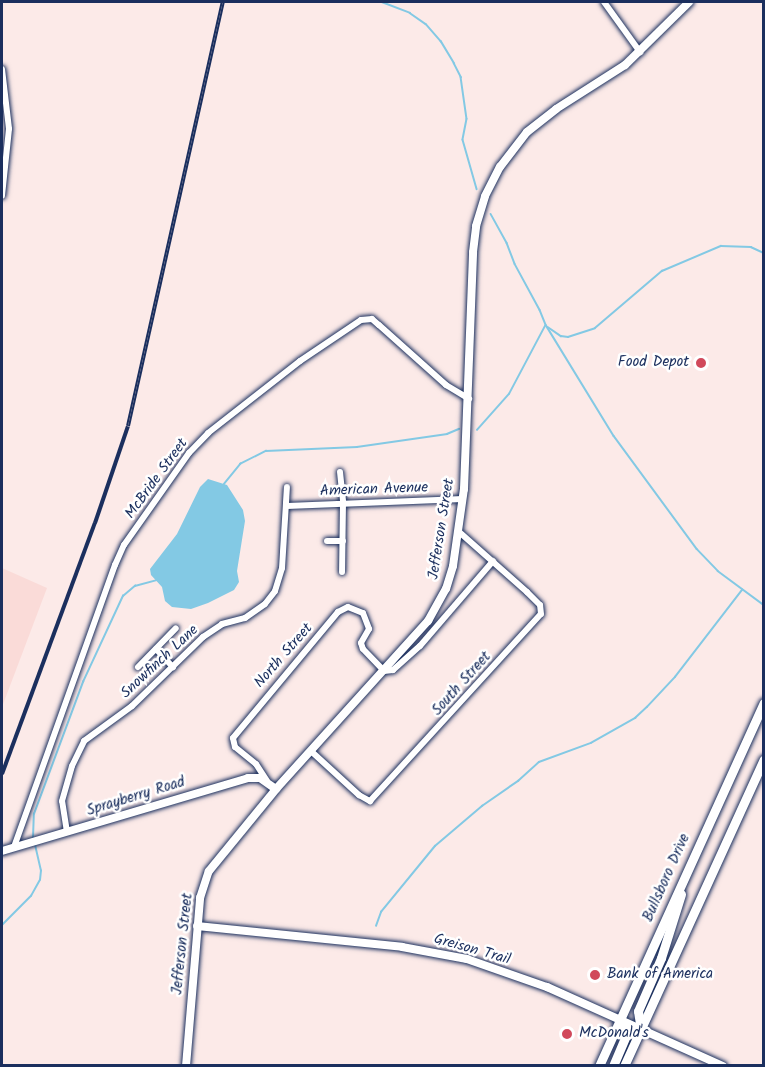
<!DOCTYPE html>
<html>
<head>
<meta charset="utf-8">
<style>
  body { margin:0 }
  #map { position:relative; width:765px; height:1067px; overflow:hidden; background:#fceae8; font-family:Kalam,sans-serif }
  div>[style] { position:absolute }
  .built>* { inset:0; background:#fadbd8 }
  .water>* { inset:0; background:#83c9e4 }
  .stream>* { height:1.5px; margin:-0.75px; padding:0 0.75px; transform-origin:0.75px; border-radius:0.75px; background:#83c9e4 }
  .roads { filter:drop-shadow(0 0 2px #1b2f5e) drop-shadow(0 0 2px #1b2f5e) }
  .street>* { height:6px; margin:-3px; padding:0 3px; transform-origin:3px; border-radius:3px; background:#fff }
  .secondary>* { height:8px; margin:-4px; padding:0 4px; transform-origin:4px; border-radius:4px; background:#fff }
  .primary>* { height:9px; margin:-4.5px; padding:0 4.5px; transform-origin:4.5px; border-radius:4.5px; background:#fff }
  .rail>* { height:4px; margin-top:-2px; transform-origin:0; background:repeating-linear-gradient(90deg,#fff 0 4.5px,#1b2f5e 0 9px); box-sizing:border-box; border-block:2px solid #1b2f5e }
  .dots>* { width:16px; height:16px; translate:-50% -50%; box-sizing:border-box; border:3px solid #fff; border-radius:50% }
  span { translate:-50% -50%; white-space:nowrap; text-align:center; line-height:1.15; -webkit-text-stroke:5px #fff; paint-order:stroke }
  .poi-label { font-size:15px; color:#1b2f5e }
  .right { translate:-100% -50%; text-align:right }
  .left { translate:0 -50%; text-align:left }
  .street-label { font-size:15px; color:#1b2f5e }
  .frame { position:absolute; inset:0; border:3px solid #1b2f5e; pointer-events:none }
</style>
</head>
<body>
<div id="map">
  <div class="built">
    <div style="clip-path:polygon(2px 568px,47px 588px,2px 707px)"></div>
  </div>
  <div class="water">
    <div style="clip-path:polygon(208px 479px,227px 485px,243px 510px,245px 521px,237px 571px,239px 582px,234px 590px,208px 603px,191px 609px,172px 607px,165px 601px,162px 587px,151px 575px,150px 569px,177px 534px,200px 487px)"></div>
  </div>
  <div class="stream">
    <div style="left:382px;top:2px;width:30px;rotate:21deg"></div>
    <div style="left:410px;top:13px;width:19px;rotate:35deg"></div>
    <div style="left:426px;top:24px;width:23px;rotate:49deg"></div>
    <div style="left:441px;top:41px;width:26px;rotate:59deg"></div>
    <div style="left:454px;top:63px;width:16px;rotate:63deg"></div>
    <div style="left:461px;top:77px;width:42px;rotate:81.9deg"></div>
    <div style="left:467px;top:119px;width:21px;rotate:101deg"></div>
    <div style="left:463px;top:140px;width:51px;rotate:74.1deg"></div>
    <div style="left:491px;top:214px;width:33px;rotate:61deg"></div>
    <div style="left:507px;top:243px;width:22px;rotate:69deg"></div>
    <div style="left:515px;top:264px;width:52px;rotate:61.5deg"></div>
    <div style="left:540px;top:310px;width:16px;rotate:68deg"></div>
    <div style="left:546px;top:325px;width:130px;rotate:58.5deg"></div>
    <div style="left:614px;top:436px;width:140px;rotate:53.7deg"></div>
    <div style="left:697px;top:549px;width:30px;rotate:46deg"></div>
    <div style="left:718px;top:571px;width:57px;rotate:36.5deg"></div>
    <div style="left:548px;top:327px;width:16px;rotate:35deg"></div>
    <div style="left:561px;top:336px;width:7px;rotate:8deg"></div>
    <div style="left:568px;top:337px;width:28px;rotate:-18deg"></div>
    <div style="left:595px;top:328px;width:88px;rotate:-40.4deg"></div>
    <div style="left:662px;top:271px;width:64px;rotate:-23deg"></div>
    <div style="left:721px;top:246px;width:30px;rotate:2deg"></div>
    <div style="left:751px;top:247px;width:14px;rotate:25deg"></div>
    <div style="left:477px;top:430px;width:48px;rotate:-48.4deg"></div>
    <div style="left:509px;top:394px;width:77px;rotate:-62.1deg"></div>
    <div style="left:224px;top:484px;width:26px;rotate:-51deg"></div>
    <div style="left:240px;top:464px;width:29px;rotate:-27deg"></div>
    <div style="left:266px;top:451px;width:91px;rotate:-2.5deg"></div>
    <div style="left:357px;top:447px;width:91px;rotate:-8.2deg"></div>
    <div style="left:447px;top:434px;width:13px;rotate:-23deg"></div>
    <div style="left:33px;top:838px;width:24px;rotate:-88deg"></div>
    <div style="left:34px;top:814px;width:141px;rotate:-69.6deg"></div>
    <div style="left:83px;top:682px;width:95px;rotate:-65.1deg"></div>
    <div style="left:123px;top:596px;width:16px;rotate:-40deg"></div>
    <div style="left:135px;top:586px;width:24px;rotate:-15deg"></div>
    <div style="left:2px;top:925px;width:41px;rotate:-45deg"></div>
    <div style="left:31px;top:896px;width:18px;rotate:-61deg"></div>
    <div style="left:40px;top:880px;width:9px;rotate:-84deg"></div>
    <div style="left:41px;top:871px;width:26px;rotate:-103deg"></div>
    <div style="left:376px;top:926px;width:15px;rotate:-70deg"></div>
    <div style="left:381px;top:912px;width:85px;rotate:-50.7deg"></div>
    <div style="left:435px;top:846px;width:62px;rotate:-40.4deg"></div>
    <div style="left:482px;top:806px;width:44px;rotate:-34.8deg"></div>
    <div style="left:518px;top:781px;width:28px;rotate:-42deg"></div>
    <div style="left:539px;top:762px;width:55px;rotate:-20.1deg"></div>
    <div style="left:591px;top:743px;width:51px;rotate:-29.6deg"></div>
    <div style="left:635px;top:718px;width:16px;rotate:-43deg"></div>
    <div style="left:647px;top:707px;width:41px;rotate:-47deg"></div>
    <div style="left:675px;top:677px;width:110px;rotate:-52.4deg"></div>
  </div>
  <div class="roads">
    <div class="street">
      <div style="left:604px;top:2px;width:62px;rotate:54.2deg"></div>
      <div style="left:2px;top:69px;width:60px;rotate:83.3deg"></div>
      <div style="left:9px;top:129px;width:67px;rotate:96deg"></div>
      <div style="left:340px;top:472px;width:31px;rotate:84deg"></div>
      <div style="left:343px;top:503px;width:69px;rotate:90.8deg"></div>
      <div style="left:287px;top:506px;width:176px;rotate:-2.3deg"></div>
      <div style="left:327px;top:541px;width:16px"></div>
      <div style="left:156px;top:649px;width:25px;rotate:47deg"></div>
      <div style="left:138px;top:667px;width:54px;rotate:-45.7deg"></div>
      <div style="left:312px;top:752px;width:64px;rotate:42.5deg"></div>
      <div style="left:359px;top:795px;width:13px;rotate:29deg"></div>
      <div style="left:370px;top:801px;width:253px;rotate:-47.6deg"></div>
      <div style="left:541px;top:614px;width:9px;rotate:-96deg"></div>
      <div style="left:540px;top:605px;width:18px;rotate:-135deg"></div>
      <div style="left:527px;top:592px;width:92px;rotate:-138.5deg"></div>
      <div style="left:267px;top:781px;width:20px;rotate:-123deg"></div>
      <div style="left:256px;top:764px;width:27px;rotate:-141deg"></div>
      <div style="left:235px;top:747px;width:9px;rotate:-103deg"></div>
      <div style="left:233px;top:738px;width:164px;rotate:-50.2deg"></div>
      <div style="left:338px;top:612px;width:11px;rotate:-27deg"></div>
      <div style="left:348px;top:607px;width:16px;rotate:22deg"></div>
      <div style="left:363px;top:613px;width:17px;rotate:69deg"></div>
      <div style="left:369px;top:629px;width:16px;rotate:120deg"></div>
      <div style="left:361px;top:643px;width:6px;rotate:72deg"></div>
      <div style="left:363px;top:649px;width:30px;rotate:46deg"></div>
      <div style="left:384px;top:671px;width:9px;rotate:-6deg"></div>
      <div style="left:393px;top:670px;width:36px;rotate:-42deg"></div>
      <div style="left:420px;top:646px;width:112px;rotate:-49.3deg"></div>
      <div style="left:67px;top:832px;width:31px;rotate:-99deg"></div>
      <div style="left:62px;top:801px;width:36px;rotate:-74deg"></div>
      <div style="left:72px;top:766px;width:28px;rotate:-64deg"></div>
      <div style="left:84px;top:741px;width:59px;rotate:-36.1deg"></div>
      <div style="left:132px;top:706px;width:99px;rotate:-44.2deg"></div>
      <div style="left:203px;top:637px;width:23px;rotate:-34deg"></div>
      <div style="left:222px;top:624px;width:24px;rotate:-15deg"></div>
      <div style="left:245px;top:618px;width:24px;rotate:-35deg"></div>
      <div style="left:265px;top:604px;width:16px;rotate:-52deg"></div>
      <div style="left:275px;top:591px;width:24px;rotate:-73deg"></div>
      <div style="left:282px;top:568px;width:81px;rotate:-86.5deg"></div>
      <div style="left:14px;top:847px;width:300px;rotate:-70.3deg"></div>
      <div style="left:115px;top:565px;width:22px;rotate:-66deg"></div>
      <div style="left:124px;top:545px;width:113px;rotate:-54.8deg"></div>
      <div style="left:189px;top:453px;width:28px;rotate:-46deg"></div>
      <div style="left:208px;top:433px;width:117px;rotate:-38deg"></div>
      <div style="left:300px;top:361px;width:73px;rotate:-33.9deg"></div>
      <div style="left:361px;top:320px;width:11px;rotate:-5deg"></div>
      <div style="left:372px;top:319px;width:9px;rotate:41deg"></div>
      <div style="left:379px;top:325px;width:90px;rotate:41.8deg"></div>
      <div style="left:446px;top:385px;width:27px;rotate:31deg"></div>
    </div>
    <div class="secondary">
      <div style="left:2px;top:851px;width:257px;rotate:-16.5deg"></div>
      <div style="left:248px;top:778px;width:12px"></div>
      <div style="left:260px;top:778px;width:19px;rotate:35deg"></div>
      <div style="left:197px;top:926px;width:206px;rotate:5.8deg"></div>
      <div style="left:402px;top:947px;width:66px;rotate:10.5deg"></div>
      <div style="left:467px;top:959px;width:85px;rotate:19.3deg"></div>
      <div style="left:547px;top:987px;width:193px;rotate:24.2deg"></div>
      <div style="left:186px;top:1066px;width:169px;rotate:-85.2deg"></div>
      <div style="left:200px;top:898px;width:28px;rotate:-72deg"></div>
      <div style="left:209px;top:871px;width:106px;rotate:-50.7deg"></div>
      <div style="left:276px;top:789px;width:227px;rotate:-47.9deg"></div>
      <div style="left:428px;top:621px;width:37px;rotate:-61deg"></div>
      <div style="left:446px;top:589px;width:24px;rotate:-73deg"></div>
      <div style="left:453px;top:566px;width:78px;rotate:-81.9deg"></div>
      <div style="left:464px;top:489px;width:237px;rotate:-87.8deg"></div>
      <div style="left:473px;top:252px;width:26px;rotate:-83deg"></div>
      <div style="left:476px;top:226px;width:31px;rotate:-73deg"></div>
      <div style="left:485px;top:196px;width:33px;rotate:-63deg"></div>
      <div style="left:500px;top:167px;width:44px;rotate:-52.4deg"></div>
      <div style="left:527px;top:132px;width:37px;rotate:-38deg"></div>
      <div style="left:556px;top:109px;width:82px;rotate:-32.5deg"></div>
      <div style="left:625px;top:65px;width:90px;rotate:-44.5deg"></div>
    </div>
    <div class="primary">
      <div style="left:641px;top:1030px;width:19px;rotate:-99deg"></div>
      <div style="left:638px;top:1011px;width:58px;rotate:-66.5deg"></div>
      <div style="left:661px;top:958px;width:67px;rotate:-72.6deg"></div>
      <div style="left:599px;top:1066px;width:399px;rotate:-65.6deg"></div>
      <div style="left:613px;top:1066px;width:33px;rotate:-67deg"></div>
      <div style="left:626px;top:1036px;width:9px;rotate:-96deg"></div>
      <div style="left:625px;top:1027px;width:9px;rotate:-126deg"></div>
      <div style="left:624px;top:1066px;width:337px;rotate:-65.5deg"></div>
    </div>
  </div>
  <div class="rail">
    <div style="left:2px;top:774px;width:268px;rotate:-69.7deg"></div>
    <div style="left:95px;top:523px;width:102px;rotate:-71.2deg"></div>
    <div style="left:128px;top:426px;width:435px;rotate:-77.4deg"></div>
  </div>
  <div class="dots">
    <div style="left:701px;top:363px;background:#d1495b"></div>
    <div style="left:595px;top:975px;background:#d1495b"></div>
    <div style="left:567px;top:1034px;background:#d1495b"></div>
  </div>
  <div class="poi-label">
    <span class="right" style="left:689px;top:363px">Food Depot</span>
    <span class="left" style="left:607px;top:975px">Bank of America</span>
    <span class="left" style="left:579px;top:1034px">McDonald's</span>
  </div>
  <div class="street-label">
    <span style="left:157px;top:479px;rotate:-54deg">McBride Street</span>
    <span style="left:374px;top:490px;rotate:-2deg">American Avenue</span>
    <span style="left:442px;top:529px;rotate:-81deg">Jefferson Street</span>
    <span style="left:284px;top:656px;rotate:-49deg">North Street</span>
    <span style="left:160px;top:662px;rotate:-43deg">Snowfinch Lane</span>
    <span style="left:462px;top:684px;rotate:-48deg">South Street</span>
    <span style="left:136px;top:797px;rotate:-17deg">Sprayberry Road</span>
    <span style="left:667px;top:878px;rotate:-66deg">Bullsboro Drive</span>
    <span style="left:183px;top:944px;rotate:-84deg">Jefferson Street</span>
    <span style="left:472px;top:950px;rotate:16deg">Greison Trail</span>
  </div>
  <div class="frame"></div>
</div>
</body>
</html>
